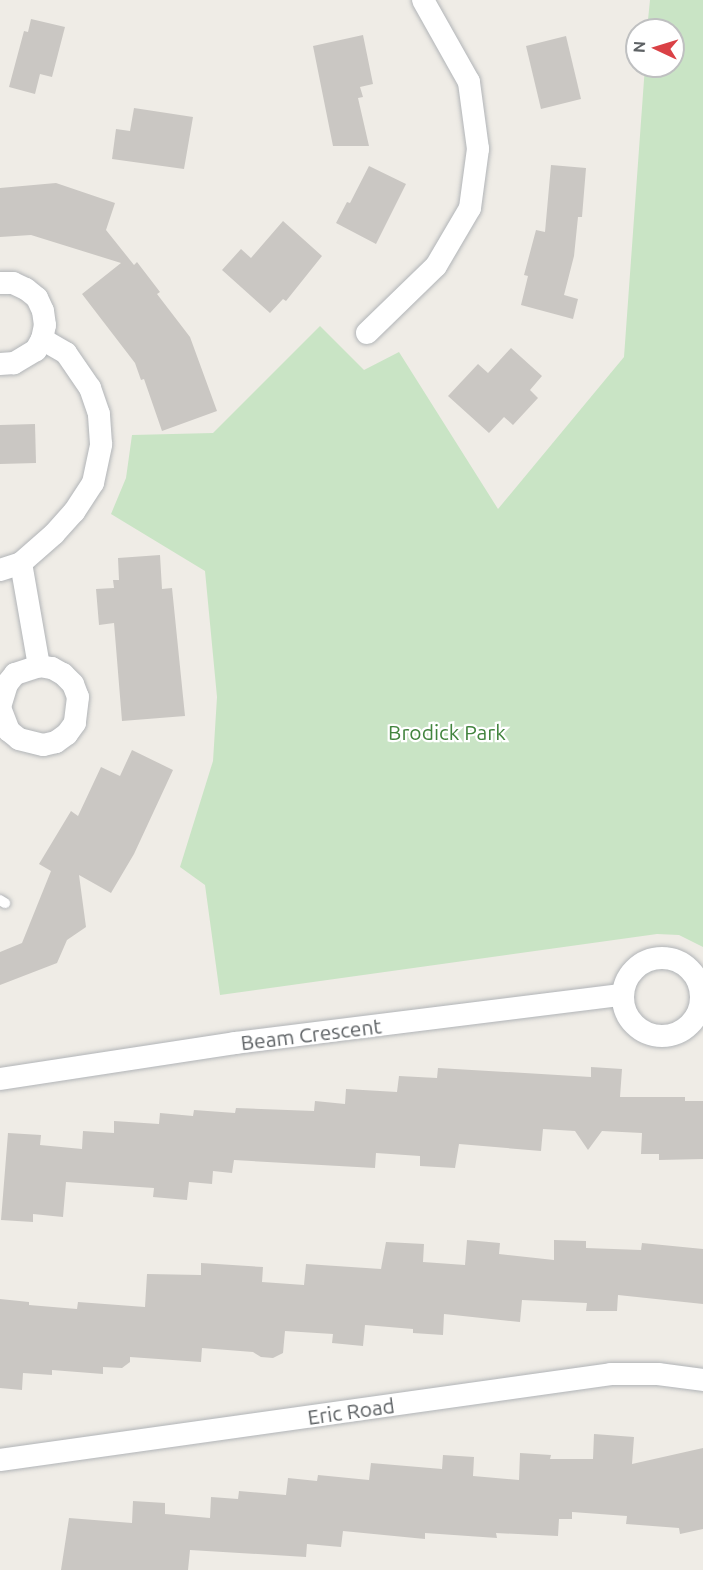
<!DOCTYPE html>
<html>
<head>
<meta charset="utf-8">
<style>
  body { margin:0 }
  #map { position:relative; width:703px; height:1570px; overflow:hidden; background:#efece6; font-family:Ubuntu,sans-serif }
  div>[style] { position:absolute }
  .green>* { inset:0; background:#c9e4c5 }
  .building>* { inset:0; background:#cac7c3 }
  .roads { filter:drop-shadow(0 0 2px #b1b4b7) drop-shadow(0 0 2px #b1b4b7) }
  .lane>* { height:10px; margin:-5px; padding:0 5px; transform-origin:5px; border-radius:5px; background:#fff }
  .street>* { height:22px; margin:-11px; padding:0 11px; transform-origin:11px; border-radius:11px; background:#fff }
  .street>.ring { margin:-11px; padding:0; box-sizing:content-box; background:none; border:22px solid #fff; border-radius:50% }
  span { translate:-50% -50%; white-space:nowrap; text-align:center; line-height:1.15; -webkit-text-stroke:4.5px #fff; paint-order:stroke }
  .park-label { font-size:21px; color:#42843e }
  .street-label { font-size:21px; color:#5e6265 }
  .north { position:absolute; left:625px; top:18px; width:60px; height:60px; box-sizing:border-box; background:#fff; border:2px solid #bfc0c1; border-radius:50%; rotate:274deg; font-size:16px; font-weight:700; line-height:24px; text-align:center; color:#5e6265 }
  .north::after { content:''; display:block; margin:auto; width:21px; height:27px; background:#da4146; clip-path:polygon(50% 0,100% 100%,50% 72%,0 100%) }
</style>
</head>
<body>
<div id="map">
  <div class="green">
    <div style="clip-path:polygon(650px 0,703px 0,703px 947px,679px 935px,657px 934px,220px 995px,205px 885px,180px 867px,213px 761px,217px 697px,205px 571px,111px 514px,126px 478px,132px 435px,213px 433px,320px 326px,364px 370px,399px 352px,498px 509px,624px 357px,645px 66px,673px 66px,673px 30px,647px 30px)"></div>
  </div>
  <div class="building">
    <div style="clip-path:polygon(31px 19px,65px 27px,52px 77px,40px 74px,35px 94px,9px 87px,24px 31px,28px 32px)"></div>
    <div style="clip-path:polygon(363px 35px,373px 84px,360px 87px,363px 97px,358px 98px,369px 146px,333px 146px,313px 46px)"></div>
    <div style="clip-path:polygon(566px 36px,581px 99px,541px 109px,526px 46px)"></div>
    <div style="clip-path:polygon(134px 108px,193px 117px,184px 169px,112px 159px,116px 129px,130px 131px)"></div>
    <div style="clip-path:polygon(551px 165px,586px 168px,582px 217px,578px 217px,574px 256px,564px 295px,578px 299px,573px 319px,521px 305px,528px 276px,524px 275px,536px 230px,545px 232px)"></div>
    <div style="clip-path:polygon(369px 166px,406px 184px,376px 244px,336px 223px,347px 202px,350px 203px)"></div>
    <div style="clip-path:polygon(56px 183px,115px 203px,106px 230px,134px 265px,137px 262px,160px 292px,157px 294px,190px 337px,217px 411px,162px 431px,144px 379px,141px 380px,135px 363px,82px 294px,121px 263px,31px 235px,0 237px,0 188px)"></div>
    <div style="clip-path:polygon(283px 221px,322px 256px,286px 301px,283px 299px,270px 313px,222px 270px,241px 249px,251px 258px)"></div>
    <div style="clip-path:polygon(511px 348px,542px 376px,530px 390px,538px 398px,513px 425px,504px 417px,489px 433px,448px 396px,478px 364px,488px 373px)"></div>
    <div style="clip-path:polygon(35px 424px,36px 463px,0 464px,0 425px)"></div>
    <div style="clip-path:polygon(160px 555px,162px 589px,172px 588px,185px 716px,122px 721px,114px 623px,99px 625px,96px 589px,114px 588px,113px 580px,119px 580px,118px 558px)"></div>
    <div style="clip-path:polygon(132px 750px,173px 770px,134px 854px,111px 893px,79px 875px,86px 927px,67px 940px,57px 963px,0 985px,0 952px,22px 943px,51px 871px,39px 864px,71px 811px,78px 816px,101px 767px,120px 776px)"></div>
    <div style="clip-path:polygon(591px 1067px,622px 1069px,620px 1097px,685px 1097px,685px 1101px,703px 1101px,703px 1159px,659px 1160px,659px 1154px,641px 1154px,642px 1133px,602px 1131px,588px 1150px,575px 1131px,543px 1129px,541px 1151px,459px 1144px,455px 1168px,420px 1166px,420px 1156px,376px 1153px,375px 1168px,234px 1160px,232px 1173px,213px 1171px,212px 1184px,189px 1182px,187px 1200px,153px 1197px,154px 1188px,66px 1182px,63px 1217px,33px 1214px,33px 1222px,1px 1220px,8px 1133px,41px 1135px,40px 1145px,82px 1149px,83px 1131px,114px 1133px,114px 1121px,159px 1124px,160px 1113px,193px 1116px,194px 1110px,235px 1113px,236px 1108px,314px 1111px,315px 1101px,345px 1104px,346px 1089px,397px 1092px,399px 1076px,437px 1078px,438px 1068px,591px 1077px)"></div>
    <div style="clip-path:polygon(467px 1240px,500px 1243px,499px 1254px,554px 1260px,554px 1240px,586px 1241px,586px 1248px,641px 1250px,642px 1243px,703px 1249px,703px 1304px,618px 1295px,617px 1311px,586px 1311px,587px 1303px,522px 1300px,520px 1322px,444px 1314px,443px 1335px,413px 1333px,413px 1329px,365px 1325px,363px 1346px,332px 1343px,333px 1334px,285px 1331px,283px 1353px,273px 1358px,261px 1357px,253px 1352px,202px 1348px,201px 1362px,130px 1357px,130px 1362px,122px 1368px,103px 1367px,103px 1374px,52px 1370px,52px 1375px,23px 1373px,22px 1390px,0 1388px,0 1299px,29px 1302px,29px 1305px,77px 1309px,78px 1302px,145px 1307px,147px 1274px,201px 1275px,201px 1263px,263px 1267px,262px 1282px,304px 1285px,306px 1264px,381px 1269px,386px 1242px,424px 1244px,423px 1262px,465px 1265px)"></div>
    <div style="clip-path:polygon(594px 1434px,634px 1437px,632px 1464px,703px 1448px,703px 1529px,680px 1534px,679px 1528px,626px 1524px,627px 1516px,572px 1512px,572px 1519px,559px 1519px,558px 1536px,496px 1533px,497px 1538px,425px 1533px,425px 1539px,343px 1531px,341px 1547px,307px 1544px,306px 1557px,190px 1550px,188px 1570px,61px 1570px,69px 1518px,132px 1523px,133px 1501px,165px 1503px,165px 1514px,210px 1518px,211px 1497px,238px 1499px,239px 1491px,286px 1495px,288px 1478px,317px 1481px,318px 1475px,369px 1480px,371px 1463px,442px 1469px,443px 1455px,474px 1457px,473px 1476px,519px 1480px,520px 1453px,551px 1455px,550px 1459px,593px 1459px)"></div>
  </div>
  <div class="roads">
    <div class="lane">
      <div style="left:0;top:900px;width:6px;rotate:31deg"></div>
    </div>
    <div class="street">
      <div style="left:0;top:283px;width:13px"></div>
      <div style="left:13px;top:283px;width:14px;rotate:25deg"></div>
      <div style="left:26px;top:289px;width:14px;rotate:39deg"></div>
      <div style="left:37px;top:298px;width:14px;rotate:65deg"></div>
      <div style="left:43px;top:311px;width:14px;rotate:82deg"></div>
      <div style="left:45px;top:325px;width:14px;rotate:102deg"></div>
      <div style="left:42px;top:339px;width:13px;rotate:119deg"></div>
      <div style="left:36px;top:350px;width:26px;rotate:149deg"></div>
      <div style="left:14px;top:363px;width:14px;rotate:176deg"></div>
      <div style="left:367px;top:333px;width:96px;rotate:-44.2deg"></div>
      <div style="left:436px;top:266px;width:67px;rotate:-59.6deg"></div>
      <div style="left:470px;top:208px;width:60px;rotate:-82.3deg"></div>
      <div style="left:478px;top:149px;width:68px;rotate:-97.7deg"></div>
      <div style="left:469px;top:82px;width:94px;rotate:-119.3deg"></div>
      <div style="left:21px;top:563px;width:105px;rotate:80.1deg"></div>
      <div style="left:0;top:570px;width:22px;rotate:-18deg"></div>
      <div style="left:21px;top:563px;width:44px;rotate:-41.3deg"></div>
      <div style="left:54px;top:534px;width:30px;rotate:-48deg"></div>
      <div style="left:74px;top:512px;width:35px;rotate:-57deg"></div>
      <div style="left:93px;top:483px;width:40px;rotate:-78deg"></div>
      <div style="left:101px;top:444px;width:30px;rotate:-94deg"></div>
      <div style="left:99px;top:414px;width:28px;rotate:-109deg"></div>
      <div style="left:90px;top:388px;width:42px;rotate:-124.4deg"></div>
      <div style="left:66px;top:353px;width:28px;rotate:-150deg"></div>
      <div style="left:0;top:707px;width:24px;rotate:-73deg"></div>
      <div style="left:7px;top:684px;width:13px;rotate:-51deg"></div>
      <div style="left:15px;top:674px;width:25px;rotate:-18deg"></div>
      <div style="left:39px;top:666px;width:13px;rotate:9deg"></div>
      <div style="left:52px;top:668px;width:13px;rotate:29deg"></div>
      <div style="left:63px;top:674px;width:14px;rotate:45deg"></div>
      <div style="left:73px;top:684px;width:14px;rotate:69deg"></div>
      <div style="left:78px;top:697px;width:26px;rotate:97deg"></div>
      <div style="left:75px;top:723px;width:14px;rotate:126deg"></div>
      <div style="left:67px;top:734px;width:14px;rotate:144deg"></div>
      <div style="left:56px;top:742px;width:13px;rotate:167deg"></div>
      <div style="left:43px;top:745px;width:25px;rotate:-166deg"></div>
      <div style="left:19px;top:739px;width:13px;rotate:-141deg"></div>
      <div style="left:9px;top:731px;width:25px;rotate:-111deg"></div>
      <div class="ring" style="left:623px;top:958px;width:56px;height:56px"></div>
      <div style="left:0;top:1079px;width:238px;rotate:-8.7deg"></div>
      <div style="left:235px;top:1043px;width:390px;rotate:-7.1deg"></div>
      <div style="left:0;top:1460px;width:617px;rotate:-8.01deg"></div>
      <div style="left:611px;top:1374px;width:47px"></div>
      <div style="left:658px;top:1374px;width:45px;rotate:7.6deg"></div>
    </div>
  </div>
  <div class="park-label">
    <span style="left:447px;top:732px">Brodick Park</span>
  </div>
  <div class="street-label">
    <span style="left:311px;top:1034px;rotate:-7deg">Beam Crescent</span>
    <span style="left:351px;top:1411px;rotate:-8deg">Eric Road</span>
  </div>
  <div class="north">N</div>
</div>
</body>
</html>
